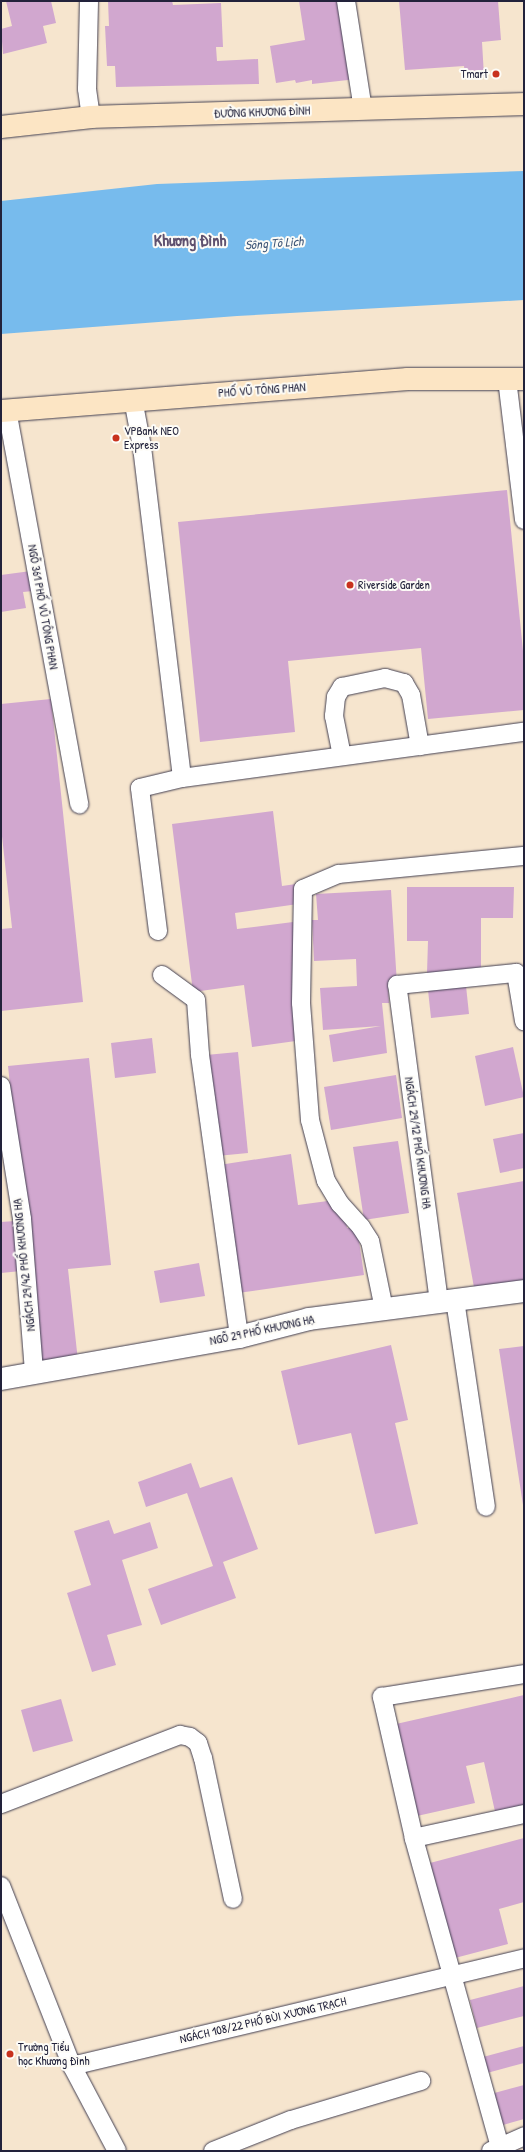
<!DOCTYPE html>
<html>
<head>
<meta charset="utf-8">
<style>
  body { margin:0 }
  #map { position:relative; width:525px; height:2152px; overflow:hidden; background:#f6e5ce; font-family:"Patrick Hand",sans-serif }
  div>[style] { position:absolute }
  .water>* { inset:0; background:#77bbed }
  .building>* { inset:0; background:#d1a7cf }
  .roads { filter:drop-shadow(0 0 1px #423f51) drop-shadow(0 0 1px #423f51) }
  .service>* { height:18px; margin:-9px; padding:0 9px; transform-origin:9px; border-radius:9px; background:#fff }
  .minor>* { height:22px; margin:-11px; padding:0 11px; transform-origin:11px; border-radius:11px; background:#fff }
  .secondary>* { height:22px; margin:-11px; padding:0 11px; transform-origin:11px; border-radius:11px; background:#fce5c4 }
  .dots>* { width:11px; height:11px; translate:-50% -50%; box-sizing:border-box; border:2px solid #fdfcf7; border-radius:50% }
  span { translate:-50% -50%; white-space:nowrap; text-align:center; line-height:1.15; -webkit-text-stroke:4px #fdfcf7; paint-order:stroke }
  .poi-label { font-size:12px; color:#22223b }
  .right { translate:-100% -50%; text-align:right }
  .left { translate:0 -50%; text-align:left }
  .street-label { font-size:12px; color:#22223b }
  .water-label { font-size:13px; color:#405879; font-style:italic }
  .district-label { font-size:16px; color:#5f516f; font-weight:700 }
  .frame { position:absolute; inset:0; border:2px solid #22223b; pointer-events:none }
</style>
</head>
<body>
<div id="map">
  <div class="water">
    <div style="clip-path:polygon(524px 171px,524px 300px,237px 316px,1px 334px,1px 201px,157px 184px)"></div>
  </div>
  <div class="building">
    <div style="clip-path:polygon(6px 1px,51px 1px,56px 23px,43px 26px,47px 43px,3px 54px,1px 29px,12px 26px)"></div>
    <div style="clip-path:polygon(108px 1px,172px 1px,173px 5px,221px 3px,223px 47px,216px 47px,217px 61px,258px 59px,259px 84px,116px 87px,115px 66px,107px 66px,105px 26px,109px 26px)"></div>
    <div style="clip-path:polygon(299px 1px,345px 1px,357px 79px,312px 84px,312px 80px,296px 83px,295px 80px,276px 83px,270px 46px,305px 40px)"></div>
    <div style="clip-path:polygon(399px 1px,498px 1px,501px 40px,482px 42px,484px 76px,465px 78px,464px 66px,405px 70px)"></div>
    <div style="clip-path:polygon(507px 490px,524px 661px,524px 710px,428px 719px,421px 648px,288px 661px,295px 732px,200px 742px,178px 522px)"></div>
    <div style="clip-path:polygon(31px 571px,33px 591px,23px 592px,26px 608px,1px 612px,1px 575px)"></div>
    <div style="clip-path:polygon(51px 699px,83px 1002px,1px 1011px,1px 929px,12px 928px,1px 827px,1px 704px)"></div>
    <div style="clip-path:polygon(273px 811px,282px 886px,296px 884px,298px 904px,235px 913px,237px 929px,293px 922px,300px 979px,303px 1040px,252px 1047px,244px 985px,193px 992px,172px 824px)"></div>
    <div style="clip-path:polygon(407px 887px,514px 887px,513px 918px,481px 918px,481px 973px,427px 973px,428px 941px,407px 941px)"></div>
    <div style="clip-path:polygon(391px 890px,397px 984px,388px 984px,389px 1003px,382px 1003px,387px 1053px,333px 1062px,329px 1035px,381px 1026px,323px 1030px,320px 988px,357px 986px,356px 959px,314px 961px,312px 920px,318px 920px,316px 894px)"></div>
    <div style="clip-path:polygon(466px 986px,469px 1014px,431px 1018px,428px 990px)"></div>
    <div style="clip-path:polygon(152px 1038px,156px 1073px,115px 1078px,111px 1043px)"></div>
    <div style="clip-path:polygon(513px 1047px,524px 1097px,485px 1106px,475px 1056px)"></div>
    <div style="clip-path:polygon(238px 1052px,248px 1153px,217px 1156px,206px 1055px)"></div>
    <div style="clip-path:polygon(89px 1058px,111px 1265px,68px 1269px,78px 1361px,40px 1365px,8px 1066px)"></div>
    <div style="clip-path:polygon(396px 1075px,402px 1118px,331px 1130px,324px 1087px)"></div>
    <div style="clip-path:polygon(524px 1133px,524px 1168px,500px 1173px,493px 1139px)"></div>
    <div style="clip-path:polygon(398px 1141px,409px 1213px,364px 1220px,353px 1147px)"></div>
    <div style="clip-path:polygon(291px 1154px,298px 1205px,335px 1200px,345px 1213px,347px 1228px,357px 1227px,364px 1275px,238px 1293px,219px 1165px)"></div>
    <div style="clip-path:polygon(524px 1181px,524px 1284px,475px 1293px,457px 1193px)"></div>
    <div style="clip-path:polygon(15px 1221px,21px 1271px,1px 1273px,1px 1222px)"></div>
    <div style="clip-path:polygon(199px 1263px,205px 1296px,160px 1303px,154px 1271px)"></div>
    <div style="clip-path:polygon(391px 1345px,408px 1420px,395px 1423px,418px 1524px,375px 1534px,351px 1433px,298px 1445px,281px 1371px)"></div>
    <div style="clip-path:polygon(524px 1346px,524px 1504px,523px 1505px,499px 1349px)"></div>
    <div style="clip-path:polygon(191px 1463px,200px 1488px,232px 1477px,258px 1549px,223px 1562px,236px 1598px,161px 1625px,148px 1589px,213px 1566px,187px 1493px,146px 1507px,138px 1482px)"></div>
    <div style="clip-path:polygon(109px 1520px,114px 1534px,150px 1522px,158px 1548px,122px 1560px,142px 1625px,107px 1635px,116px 1665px,92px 1672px,67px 1593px,91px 1585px,74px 1531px)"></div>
    <div style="clip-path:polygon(524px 1695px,524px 1809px,496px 1816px,484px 1762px,466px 1766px,475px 1803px,417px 1816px,396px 1724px)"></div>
    <div style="clip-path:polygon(61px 1699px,73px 1741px,33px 1752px,21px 1710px)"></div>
    <div style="clip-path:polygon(524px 1838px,524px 1902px,499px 1909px,508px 1944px,455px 1958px,430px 1863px)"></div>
    <div style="clip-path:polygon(524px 1986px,524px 2016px,477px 2028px,470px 2000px)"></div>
    <div style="clip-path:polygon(524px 2046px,524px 2063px,487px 2073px,483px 2057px)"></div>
    <div style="clip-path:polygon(524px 2085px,524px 2119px,496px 2127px,487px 2095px)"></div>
  </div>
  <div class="roads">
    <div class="service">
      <div style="left:89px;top:1px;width:88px;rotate:91.3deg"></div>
      <div style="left:87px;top:89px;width:28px;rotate:82deg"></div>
      <div style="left:346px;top:1px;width:109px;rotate:81.1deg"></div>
      <div style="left:507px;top:379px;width:142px;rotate:83.1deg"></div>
      <div style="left:133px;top:399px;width:49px;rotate:79.4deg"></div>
      <div style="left:142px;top:447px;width:333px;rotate:83.1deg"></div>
      <div style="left:182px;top:778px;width:345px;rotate:-7.7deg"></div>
      <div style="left:7px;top:410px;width:401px;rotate:79.6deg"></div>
      <div style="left:342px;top:756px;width:41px;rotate:-101.3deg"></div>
      <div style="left:334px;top:716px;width:19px;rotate:-84deg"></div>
      <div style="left:336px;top:697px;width:12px;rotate:-59deg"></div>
      <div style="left:342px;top:687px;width:44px;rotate:-11.8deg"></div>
      <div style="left:385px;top:678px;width:20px;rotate:15deg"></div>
      <div style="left:404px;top:683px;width:14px;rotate:60deg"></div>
      <div style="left:411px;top:695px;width:52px;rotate:80deg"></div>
      <div style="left:158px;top:931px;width:144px;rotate:-97.2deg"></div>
      <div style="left:140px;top:788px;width:43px;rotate:-13.4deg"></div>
      <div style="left:162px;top:975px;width:42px;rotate:36.3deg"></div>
      <div style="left:196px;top:1000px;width:55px;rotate:85.8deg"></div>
      <div style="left:200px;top:1055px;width:285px;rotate:82.1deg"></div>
      <div style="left:1px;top:1086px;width:135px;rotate:81deg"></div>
      <div style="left:22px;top:1219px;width:154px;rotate:85.5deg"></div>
      <div style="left:455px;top:1300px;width:209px;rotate:81.5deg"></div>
      <div style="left:439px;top:1302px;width:320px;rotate:-97.5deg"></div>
      <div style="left:397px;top:985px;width:120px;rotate:-5.8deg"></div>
      <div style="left:516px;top:973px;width:49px;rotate:80.5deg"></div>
      <div style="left:384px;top:1309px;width:69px;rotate:-101.6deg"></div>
      <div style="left:370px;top:1241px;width:17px;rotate:-123deg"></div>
      <div style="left:361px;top:1227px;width:31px;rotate:-132deg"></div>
      <div style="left:340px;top:1204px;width:27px;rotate:-121deg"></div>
      <div style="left:326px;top:1181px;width:63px;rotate:-104.7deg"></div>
      <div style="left:310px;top:1120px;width:117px;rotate:-94.4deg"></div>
      <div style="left:301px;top:1003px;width:114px;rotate:-89deg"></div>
      <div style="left:303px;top:889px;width:39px;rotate:-23deg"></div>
      <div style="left:339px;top:874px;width:186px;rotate:-5.6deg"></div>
      <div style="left:1px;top:1804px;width:192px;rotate:-21.1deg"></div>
      <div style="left:180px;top:1735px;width:10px;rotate:11deg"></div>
      <div style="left:190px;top:1737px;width:10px;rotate:37deg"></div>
      <div style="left:198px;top:1743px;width:16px;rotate:72deg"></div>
      <div style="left:203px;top:1758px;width:144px;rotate:78deg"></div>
      <div style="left:414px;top:1838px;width:113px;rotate:-12.3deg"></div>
      <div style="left:1px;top:1886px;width:193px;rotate:68.5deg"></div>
      <div style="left:72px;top:2066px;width:96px;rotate:62.1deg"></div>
      <div style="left:72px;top:2066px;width:465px;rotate:-13.4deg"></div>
      <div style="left:500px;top:2147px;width:321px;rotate:-105.6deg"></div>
      <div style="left:414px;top:1838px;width:145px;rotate:-102.8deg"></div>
      <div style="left:382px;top:1697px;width:144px;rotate:-9.2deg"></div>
      <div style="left:213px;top:2151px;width:84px;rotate:-21.7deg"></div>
      <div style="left:291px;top:2120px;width:136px;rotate:-16.7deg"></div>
      <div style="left:491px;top:2151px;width:36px;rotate:-24deg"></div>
    </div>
    <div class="minor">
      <div style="left:1px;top:1379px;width:242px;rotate:-10deg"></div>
      <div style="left:239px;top:1337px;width:72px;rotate:-14.4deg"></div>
      <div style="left:309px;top:1319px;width:217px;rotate:-7.4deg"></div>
    </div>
    <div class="secondary">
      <div style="left:1px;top:127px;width:91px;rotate:-6.3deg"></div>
      <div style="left:91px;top:117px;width:433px;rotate:-1.7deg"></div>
      <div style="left:1px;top:411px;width:408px;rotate:-4.5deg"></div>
      <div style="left:408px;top:379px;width:116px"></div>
    </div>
  </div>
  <div class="dots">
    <div style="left:496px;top:74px;background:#c8321e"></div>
    <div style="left:116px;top:438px;background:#c8321e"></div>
    <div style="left:350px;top:585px;background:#c8321e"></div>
    <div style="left:10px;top:2054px;background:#c8321e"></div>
  </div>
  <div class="poi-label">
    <span class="right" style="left:488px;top:74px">Tmart</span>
    <span class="left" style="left:124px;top:438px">VPBank NEO<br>Express</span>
    <span class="left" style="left:358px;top:585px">Riverside Garden</span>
    <span class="left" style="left:18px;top:2054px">Trường Tiểu<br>học Khương Đình</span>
  </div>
  <div class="street-label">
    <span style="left:262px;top:112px;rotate:-2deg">ĐƯỜNG KHƯƠNG ĐÌNH</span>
    <span style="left:262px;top:390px;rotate:-4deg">PHỐ VŨ TÔNG PHAN</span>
    <span style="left:43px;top:607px;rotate:80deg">NGÕ 361 PHỐ VŨ TÔNG PHAN</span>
    <span style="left:418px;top:1143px;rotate:82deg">NGÁCH 29/12 PHỐ KHƯƠNG HẠ</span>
    <span style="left:24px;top:1265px;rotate:-96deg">NGÁCH 29/42 PHỐ KHƯƠNG HẠ</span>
    <span style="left:262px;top:1330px;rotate:-12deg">NGÕ 29 PHỐ KHƯƠNG HẠ</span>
    <span style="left:263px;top:2020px;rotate:-13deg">NGÁCH 108/22 PHỐ BÙI XƯƠNG TRẠCH</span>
  </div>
  <div class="water-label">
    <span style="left:274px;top:243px;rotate:-4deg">Sông Tô Lịch</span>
  </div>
  <div class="district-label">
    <span style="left:190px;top:240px">Khương Đình</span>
  </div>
  <div class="frame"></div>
</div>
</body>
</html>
